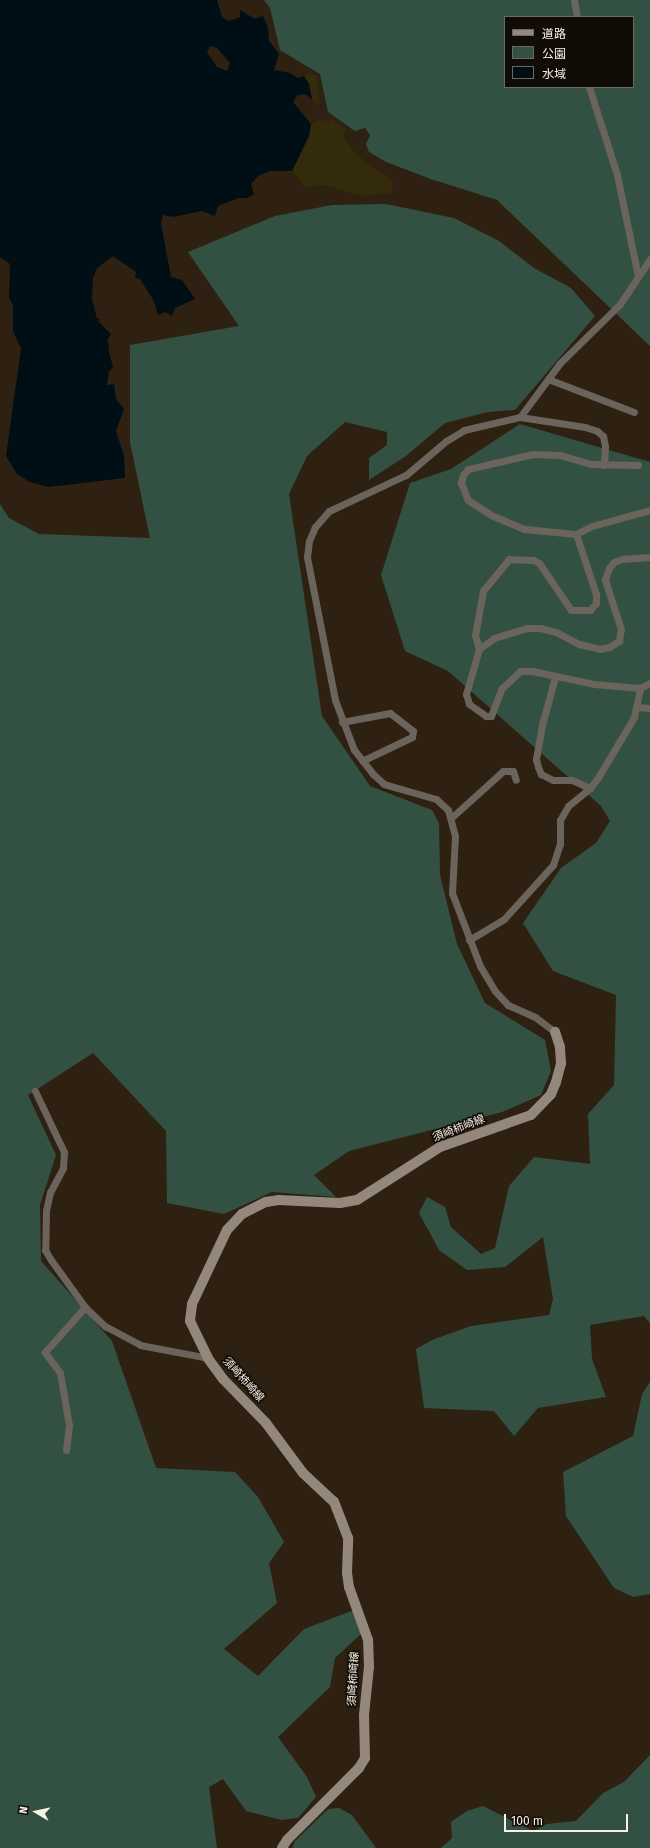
<!DOCTYPE html>
<html>
<head>
<meta charset="utf-8">
<style>
  body { margin:0 }
  #map { position:relative; width:650px; height:1848px; overflow:hidden; background:#2e2111; font-family:"Fira Sans","Noto Sans JP",sans-serif }
  div>[style] { position:absolute }
  .green>* { inset:0; background:#335143 }
  .sand>* { inset:0; background:#332b09 }
  .water>* { inset:0; background:#000e16 }
  .minor>* { height:7px; margin:-3.5px; padding:0 3.5px; transform-origin:3.5px; border-radius:3.5px; background:#6b645c }
  .secondary>* { height:10px; margin:-5px; padding:0 5px; transform-origin:5px; border-radius:5px; background:#93887b }
  span { translate:-50% -50%; white-space:nowrap; text-align:center; line-height:1.15; -webkit-text-stroke:3px #110c06; paint-order:stroke }
  .street-label { font-size:11px; color:#f9f1e6 }
  .legend { position:absolute; left:504px; top:16px; width:130px; height:72px; box-sizing:border-box; background:#110c06; border:1px solid #6e6860; margin:0; padding:5px 7px; list-style:none; font-size:12px; color:#f9f1e6 }
  .legend li { display:flex; align-items:center; gap:8px; height:20px }
  .legend b { width:20px; border:1px solid #6e6860 }
  .north { position:absolute; left:16px; top:1792px; width:40px; height:40px; -webkit-text-stroke:3px #110c06; paint-order:stroke; rotate:279deg; font-size:11px; font-weight:700; line-height:16px; text-align:center; color:#f9f1e6 }
  .north::after { content:''; display:block; margin:auto; width:14px; height:18px; background:#f9f1e6; clip-path:polygon(50% 0,100% 100%,50% 72%,0 100%) }
  .scale { position:absolute; left:504px; top:1814px; width:124px; height:18px; box-sizing:border-box; border:2px solid #f9f1e6; border-top:0; padding-left:5px; font-size:12px; line-height:14px; white-space:nowrap; color:#f9f1e6; -webkit-text-stroke:3px #110c06; paint-order:stroke }
</style>
</head>
<body>
<div id="map">
  <div class="green">
    <div style="clip-path:polygon(evenodd,264px 0,650px 0,650px 346px,497px 200px,431px 179px,386px 162px,369px 152px,366px 144px,370px 135px,365px 128px,355px 131px,328px 112px,320px 74px,280px 50px,270px 8px,264px 0,505px 17px,633px 17px,633px 87px,505px 87px,505px 17px)"></div>
    <div style="clip-path:polygon(386px 204px,454px 218px,499px 241px,534px 268px,571px 288px,595px 316px,515px 410px,488px 412px,445px 423px,406px 456px,369px 480px,369px 458px,387px 445px,387px 432px,345px 422px,307px 456px,289px 494px,322px 716px,370px 786px,432px 810px,439px 823px,440px 875px,457px 944px,485px 1003px,545px 1040px,551px 1071px,541px 1095px,502px 1112px,349px 1151px,314px 1175px,336px 1197px,272px 1192px,224px 1214px,167px 1203px,166px 1131px,93px 1053px,28px 1095px,56px 1155px,40px 1205px,41px 1261px,112px 1341px,156px 1468px,235px 1472px,258px 1497px,284px 1542px,269px 1563px,277px 1603px,224px 1649px,258px 1676px,304px 1629px,354px 1610px,362px 1633px,335px 1658px,330px 1687px,278px 1737px,307px 1777px,316px 1797px,298px 1818px,282px 1820px,246px 1811px,223px 1779px,209px 1787px,217px 1848px,0 1848px,0 504px,9px 518px,39px 534px,150px 538px,130px 442px,130px 345px,239px 326px,188px 252px,275px 216px,332px 205px)"></div>
    <div style="clip-path:polygon(520px 424px,650px 462px,650px 1323px,644px 1316px,590px 1325px,592px 1359px,606px 1397px,538px 1408px,514px 1436px,494px 1411px,424px 1408px,416px 1349px,432px 1340px,471px 1326px,549px 1315px,553px 1299px,543px 1237px,505px 1267px,467px 1270px,439px 1250px,419px 1213px,427px 1197px,445px 1207px,451px 1227px,481px 1254px,495px 1248px,509px 1186px,534px 1157px,590px 1164px,588px 1114px,614px 1085px,616px 995px,553px 971px,523px 923px,561px 868px,596px 843px,610px 821px,601px 806px,448px 671px,405px 651px,381px 575px,410px 483px,451px 469px)"></div>
    <div style="clip-path:polygon(650px 1382px,650px 1594px,633px 1597px,614px 1588px,566px 1516px,563px 1472px,633px 1436px,642px 1394px)"></div>
    <div style="clip-path:polygon(650px 1755px,650px 1848px,441px 1848px,452px 1838px,451px 1822px,467px 1811px,483px 1806px,533px 1831px,547px 1824px,576px 1821px,603px 1793px,624px 1782px)"></div>
    <div style="clip-path:polygon(339px 1808px,352px 1815px,376px 1848px,292px 1848px,295px 1841px,328px 1809px)"></div>
  </div>
  <div class="sand">
    <div style="clip-path:polygon(308px 73px,317px 76px,320px 106px,312px 99px,309px 84px,304px 76px)"></div>
    <div style="clip-path:polygon(330px 118px,346px 129px,343px 135px,353px 150px,370px 166px,393px 180px,391px 193px,361px 196px,333px 187px,321px 185px,306px 188px,292px 171px,309px 136px,311px 124px,320px 119px,329px 122px)"></div>
  </div>
  <div class="water">
    <div style="clip-path:polygon(evenodd,0 0,217px 0,222px 17px,229px 21px,240px 17px,240px 10px,255px 19px,263px 16px,268px 28px,269px 41px,279px 54px,274px 70px,290px 73px,298px 78px,304px 76px,309px 84px,312px 99px,305px 94px,298px 95px,293px 102px,311px 124px,309px 136px,292px 171px,270px 171px,258px 176px,251px 184px,254px 194px,248px 198px,239px 198px,218px 206px,215px 216px,202px 211px,173px 217px,163px 215px,161px 223px,171px 277px,182px 280px,195px 299px,175px 308px,172px 316px,165px 312px,158px 315px,154px 301px,140px 279px,135px 278px,136px 272px,113px 256px,97px 268px,93px 278px,92px 299px,97px 318px,101px 320px,98px 321px,111px 334px,108px 339px,109px 352px,113px 367px,109px 371px,107px 385px,114px 384px,116px 399px,124px 409px,116px 431px,124px 456px,125px 478px,49px 487px,30px 482px,17px 474px,6px 456px,21px 348px,13px 331px,13px 305px,9px 298px,10px 264px,0 257px,0 0,210px 46px,217px 48px,230px 63px,227px 71px,217px 67px,207px 52px,210px 46px)"></div>
  </div>
  <div class="minor">
    <div style="left:574px;top:0;width:17px;rotate:80deg"></div>
    <div style="left:589px;top:87px;width:92px;rotate:72.3deg"></div>
    <div style="left:617px;top:175px;width:103px;rotate:78.3deg"></div>
    <div style="left:548px;top:379px;width:92px;rotate:21deg"></div>
    <div style="left:520px;top:417px;width:66px;rotate:8.7deg"></div>
    <div style="left:585px;top:427px;width:13px;rotate:18deg"></div>
    <div style="left:597px;top:431px;width:8px;rotate:40deg"></div>
    <div style="left:603px;top:436px;width:10px;rotate:79deg"></div>
    <div style="left:605px;top:446px;width:19px;rotate:93deg"></div>
    <div style="left:638px;top:465px;width:47px;rotate:-178.8deg"></div>
    <div style="left:591px;top:464px;width:32px;rotate:-164deg"></div>
    <div style="left:560px;top:455px;width:27px;rotate:-178deg"></div>
    <div style="left:533px;top:454px;width:67px;rotate:167deg"></div>
    <div style="left:468px;top:469px;width:8px;rotate:130deg"></div>
    <div style="left:463px;top:475px;width:8px;rotate:104deg"></div>
    <div style="left:461px;top:483px;width:18px;rotate:68deg"></div>
    <div style="left:468px;top:500px;width:27px;rotate:33deg"></div>
    <div style="left:491px;top:515px;width:36px;rotate:23deg"></div>
    <div style="left:524px;top:529px;width:52px;rotate:5.5deg"></div>
    <div style="left:576px;top:534px;width:18px;rotate:-27deg"></div>
    <div style="left:592px;top:526px;width:60px;rotate:-15.4deg"></div>
    <div style="left:576px;top:534px;width:63px;rotate:71.6deg"></div>
    <div style="left:596px;top:594px;width:9px;rotate:90deg"></div>
    <div style="left:596px;top:603px;width:9px;rotate:131deg"></div>
    <div style="left:590px;top:610px;width:19px;rotate:180deg"></div>
    <div style="left:571px;top:610px;width:57px;rotate:-124.2deg"></div>
    <div style="left:539px;top:563px;width:7px;rotate:-153deg"></div>
    <div style="left:533px;top:560px;width:24px;rotate:-178deg"></div>
    <div style="left:509px;top:559px;width:41px;rotate:129.1deg"></div>
    <div style="left:483px;top:591px;width:45px;rotate:100.3deg"></div>
    <div style="left:475px;top:635px;width:15px;rotate:74deg"></div>
    <div style="left:479px;top:649px;width:47px;rotate:106.1deg"></div>
    <div style="left:466px;top:694px;width:10px;rotate:73deg"></div>
    <div style="left:469px;top:704px;width:21px;rotate:35deg"></div>
    <div style="left:486px;top:716px;width:5px"></div>
    <div style="left:491px;top:716px;width:30px;rotate:-69deg"></div>
    <div style="left:502px;top:688px;width:25px;rotate:-43deg"></div>
    <div style="left:520px;top:671px;width:12px"></div>
    <div style="left:532px;top:671px;width:63px;rotate:11.8deg"></div>
    <div style="left:594px;top:684px;width:46px;rotate:5deg"></div>
    <div style="left:640px;top:688px;width:11px;rotate:-27deg"></div>
    <div style="left:479px;top:649px;width:19px;rotate:-36deg"></div>
    <div style="left:494px;top:638px;width:34px;rotate:-17deg"></div>
    <div style="left:527px;top:628px;width:13px"></div>
    <div style="left:540px;top:628px;width:16px;rotate:14deg"></div>
    <div style="left:556px;top:632px;width:26px;rotate:28deg"></div>
    <div style="left:579px;top:644px;width:22px;rotate:13deg"></div>
    <div style="left:600px;top:649px;width:9px;rotate:-13deg"></div>
    <div style="left:609px;top:647px;width:12px;rotate:-31deg"></div>
    <div style="left:619px;top:641px;width:12px;rotate:-81deg"></div>
    <div style="left:621px;top:629px;width:52px;rotate:-108.1deg"></div>
    <div style="left:605px;top:580px;width:13px;rotate:-72deg"></div>
    <div style="left:609px;top:568px;width:8px;rotate:-50deg"></div>
    <div style="left:614px;top:562px;width:9px;rotate:-21deg"></div>
    <div style="left:622px;top:559px;width:28px;rotate:-4deg"></div>
    <div style="left:555px;top:677px;width:50px;rotate:105.2deg"></div>
    <div style="left:542px;top:725px;width:35px;rotate:100deg"></div>
    <div style="left:536px;top:759px;width:8px;rotate:76deg"></div>
    <div style="left:538px;top:767px;width:8px;rotate:67deg"></div>
    <div style="left:541px;top:774px;width:13px;rotate:27deg"></div>
    <div style="left:553px;top:780px;width:19px"></div>
    <div style="left:572px;top:780px;width:20px;rotate:24deg"></div>
    <div style="left:638px;top:707px;width:12px;rotate:5deg"></div>
    <div style="left:342px;top:722px;width:49px;rotate:-10.6deg"></div>
    <div style="left:390px;top:713px;width:29px;rotate:38deg"></div>
    <div style="left:413px;top:731px;width:6px;rotate:99deg"></div>
    <div style="left:412px;top:737px;width:55px;rotate:154.4deg"></div>
    <div style="left:451px;top:818px;width:70px;rotate:-42.1deg"></div>
    <div style="left:503px;top:771px;width:10px"></div>
    <div style="left:513px;top:771px;width:9px;rotate:72deg"></div>
    <div style="left:469px;top:940px;width:41px;rotate:-31deg"></div>
    <div style="left:504px;top:919px;width:73px;rotate:-47.8deg"></div>
    <div style="left:553px;top:865px;width:22px;rotate:-72deg"></div>
    <div style="left:560px;top:844px;width:24px;rotate:-90deg"></div>
    <div style="left:560px;top:820px;width:16px;rotate:-60deg"></div>
    <div style="left:568px;top:806px;width:28px;rotate:-39deg"></div>
    <div style="left:590px;top:788px;width:15px;rotate:-53deg"></div>
    <div style="left:599px;top:776px;width:69px;rotate:-59.3deg"></div>
    <div style="left:634px;top:717px;width:30px;rotate:-78deg"></div>
    <div style="left:555px;top:1032px;width:25px;rotate:-143deg"></div>
    <div style="left:535px;top:1017px;width:30px;rotate:-156deg"></div>
    <div style="left:508px;top:1005px;width:19px;rotate:-133deg"></div>
    <div style="left:495px;top:991px;width:29px;rotate:-121deg"></div>
    <div style="left:480px;top:966px;width:78px;rotate:-111deg"></div>
    <div style="left:452px;top:893px;width:57px;rotate:-87deg"></div>
    <div style="left:455px;top:836px;width:27px;rotate:-105deg"></div>
    <div style="left:448px;top:810px;width:16px;rotate:-137deg"></div>
    <div style="left:436px;top:799px;width:54px;rotate:-163.9deg"></div>
    <div style="left:384px;top:784px;width:15px;rotate:-138deg"></div>
    <div style="left:373px;top:774px;width:31px;rotate:-128deg"></div>
    <div style="left:354px;top:750px;width:53px;rotate:-110.8deg"></div>
    <div style="left:335px;top:700px;width:146px;rotate:-101.1deg"></div>
    <div style="left:307px;top:557px;width:16px;rotate:-83deg"></div>
    <div style="left:309px;top:541px;width:15px;rotate:-67deg"></div>
    <div style="left:315px;top:527px;width:21px;rotate:-49deg"></div>
    <div style="left:329px;top:511px;width:85px;rotate:-25.1deg"></div>
    <div style="left:406px;top:475px;width:52px;rotate:-40.4deg"></div>
    <div style="left:446px;top:441px;width:21px;rotate:-31deg"></div>
    <div style="left:464px;top:430px;width:57px;rotate:-13.1deg"></div>
    <div style="left:520px;top:417px;width:67px;rotate:-53.5deg"></div>
    <div style="left:560px;top:363px;width:84px;rotate:-44.5deg"></div>
    <div style="left:620px;top:304px;width:54px;rotate:-56.3deg"></div>
    <div style="left:35px;top:1091px;width:68px;rotate:64.6deg"></div>
    <div style="left:64px;top:1152px;width:16px;rotate:94deg"></div>
    <div style="left:63px;top:1168px;width:27px;rotate:118deg"></div>
    <div style="left:50px;top:1192px;width:19px;rotate:102deg"></div>
    <div style="left:46px;top:1211px;width:39px;rotate:91deg"></div>
    <div style="left:45px;top:1250px;width:12px;rotate:59deg"></div>
    <div style="left:51px;top:1260px;width:58px;rotate:54.1deg"></div>
    <div style="left:85px;top:1307px;width:28px;rotate:44deg"></div>
    <div style="left:105px;top:1326px;width:40px;rotate:28deg"></div>
    <div style="left:140px;top:1345px;width:69px;rotate:10.8deg"></div>
    <div style="left:66px;top:1450px;width:25px;rotate:-83deg"></div>
    <div style="left:69px;top:1425px;width:53px;rotate:-99.8deg"></div>
    <div style="left:60px;top:1373px;width:26px;rotate:-126deg"></div>
    <div style="left:45px;top:1352px;width:60px;rotate:-48.4deg"></div>
  </div>
  <div class="secondary">
    <div style="left:282px;top:1848px;width:9px;rotate:-58deg"></div>
    <div style="left:287px;top:1840px;width:102px;rotate:-45deg"></div>
    <div style="left:359px;top:1768px;width:12px;rotate:-59deg"></div>
    <div style="left:365px;top:1758px;width:43px;rotate:-91.3deg"></div>
    <div style="left:364px;top:1715px;width:48px;rotate:-84.1deg"></div>
    <div style="left:369px;top:1667px;width:27px;rotate:-92deg"></div>
    <div style="left:368px;top:1640px;width:56px;rotate:-109.7deg"></div>
    <div style="left:349px;top:1587px;width:14px;rotate:-98deg"></div>
    <div style="left:347px;top:1573px;width:35px;rotate:-88deg"></div>
    <div style="left:348px;top:1538px;width:39px;rotate:-111deg"></div>
    <div style="left:334px;top:1502px;width:42px;rotate:-136.9deg"></div>
    <div style="left:303px;top:1473px;width:62px;rotate:-126.5deg"></div>
    <div style="left:266px;top:1423px;width:62px;rotate:-134.3deg"></div>
    <div style="left:223px;top:1379px;width:26px;rotate:-126deg"></div>
    <div style="left:208px;top:1358px;width:41px;rotate:-115.9deg"></div>
    <div style="left:190px;top:1321px;width:17px;rotate:-83deg"></div>
    <div style="left:192px;top:1304px;width:82px;rotate:-64.7deg"></div>
    <div style="left:227px;top:1230px;width:22px;rotate:-47deg"></div>
    <div style="left:242px;top:1214px;width:27px;rotate:-27deg"></div>
    <div style="left:266px;top:1202px;width:13px;rotate:-9deg"></div>
    <div style="left:279px;top:1200px;width:61px;rotate:2.8deg"></div>
    <div style="left:340px;top:1203px;width:17px;rotate:-10deg"></div>
    <div style="left:357px;top:1200px;width:98px;rotate:-32.6deg"></div>
    <div style="left:440px;top:1147px;width:96px;rotate:-19.4deg"></div>
    <div style="left:531px;top:1115px;width:29px;rotate:-46deg"></div>
    <div style="left:551px;top:1094px;width:13px;rotate:-67deg"></div>
    <div style="left:556px;top:1082px;width:20px;rotate:-75deg"></div>
    <div style="left:561px;top:1063px;width:16px;rotate:-94deg"></div>
    <div style="left:560px;top:1047px;width:16px;rotate:-108deg"></div>
  </div>
  <div class="street-label">
    <span style="left:459px;top:1129px;rotate:-21deg">須崎柿崎線</span>
    <span style="left:243px;top:1380px;rotate:48deg">須崎柿崎線</span>
    <span style="left:354px;top:1679px;rotate:-87deg">須崎柿崎線</span>
  </div>
  <ul class="legend">
  <li><b style="height:5px;background:#93887b"></b>道路</li>
  <li><b style="height:11px;background:#335143"></b>公園</li>
  <li><b style="height:11px;background:#000e16"></b>水域</li>
  </ul>
  <div class="north">N</div>
  <div class="scale">100 m</div>
</div>
</body>
</html>
